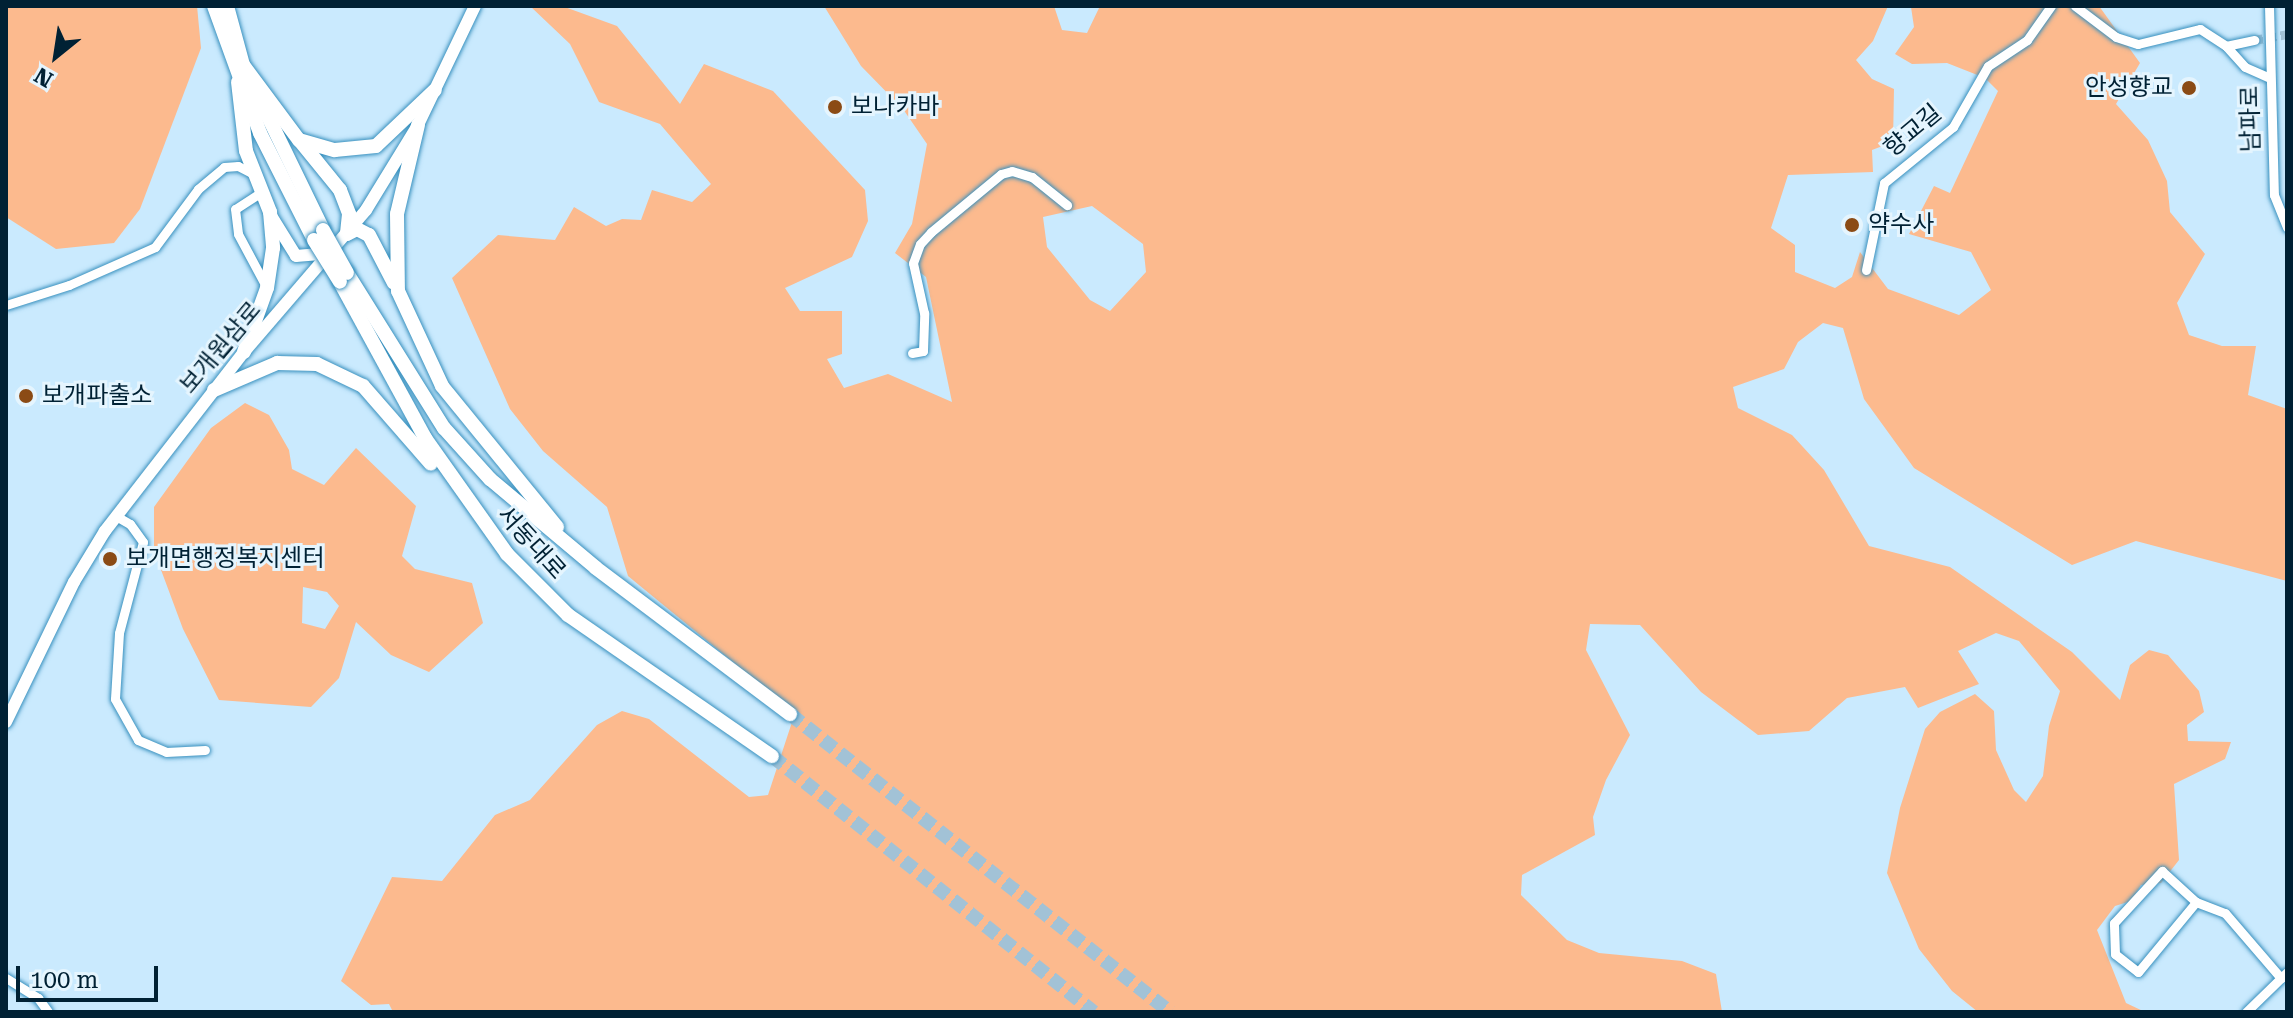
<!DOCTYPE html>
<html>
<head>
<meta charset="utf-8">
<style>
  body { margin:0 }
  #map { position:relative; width:2293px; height:1018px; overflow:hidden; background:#caeafe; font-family:"Roboto Serif","Noto Sans KR",serif }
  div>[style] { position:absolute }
  .green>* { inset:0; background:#fcba8e }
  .minor-tunnel>* { height:9px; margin-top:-4.5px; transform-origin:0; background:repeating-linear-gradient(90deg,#a2c2d6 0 9px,transparent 0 13.5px) }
  .highway-tunnel>* { height:14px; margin-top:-7px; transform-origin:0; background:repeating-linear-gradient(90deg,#a2c2d6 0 14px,transparent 0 21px) }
  .roads { filter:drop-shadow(0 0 2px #3890be) drop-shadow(0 0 2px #3890be) }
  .minor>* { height:9px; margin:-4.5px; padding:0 4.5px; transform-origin:4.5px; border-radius:4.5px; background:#fff }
  .major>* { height:12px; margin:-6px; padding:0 6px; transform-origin:6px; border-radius:6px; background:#fff }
  .highway>* { height:14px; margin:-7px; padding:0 7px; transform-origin:7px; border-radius:7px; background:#fff }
  .bridges { filter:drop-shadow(0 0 2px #3890be) drop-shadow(0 0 2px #3890be) }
  .highway-bridge>* { height:14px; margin:-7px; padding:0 7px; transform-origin:7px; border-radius:7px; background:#fff }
  .dots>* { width:22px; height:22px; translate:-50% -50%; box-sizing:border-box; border:4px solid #e5f5fe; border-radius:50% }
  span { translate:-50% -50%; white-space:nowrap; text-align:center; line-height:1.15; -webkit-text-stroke:6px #e5f5fe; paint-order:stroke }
  .poi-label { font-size:24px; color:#002134 }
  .right { translate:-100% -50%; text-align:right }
  .left { translate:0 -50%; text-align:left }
  .street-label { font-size:24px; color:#002134 }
  .frame { position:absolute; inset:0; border:8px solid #002134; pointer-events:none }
  .north { position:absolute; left:16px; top:16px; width:80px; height:80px; -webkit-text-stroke:6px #e5f5fe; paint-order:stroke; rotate:210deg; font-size:22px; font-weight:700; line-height:32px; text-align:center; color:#002134 }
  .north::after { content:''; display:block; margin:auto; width:28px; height:36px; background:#002134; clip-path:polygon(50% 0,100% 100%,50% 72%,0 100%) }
  .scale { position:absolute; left:16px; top:966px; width:142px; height:36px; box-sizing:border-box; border:4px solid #002134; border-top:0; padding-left:10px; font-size:24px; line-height:28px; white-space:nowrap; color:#002134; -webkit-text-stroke:6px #e5f5fe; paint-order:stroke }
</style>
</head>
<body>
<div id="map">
  <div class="green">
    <div style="clip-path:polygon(6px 6px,197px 6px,201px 48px,140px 209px,114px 243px,56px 249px,6px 217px)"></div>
    <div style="clip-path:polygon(evenodd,530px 6px,562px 6px,617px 26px,680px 104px,704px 64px,773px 91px,865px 190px,868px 221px,852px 257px,785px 288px,800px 311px,842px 311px,842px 354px,827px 359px,844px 388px,888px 374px,952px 402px,926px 277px,895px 253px,912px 224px,927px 144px,903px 109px,861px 66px,824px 6px,1054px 6px,1062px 30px,1087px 33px,1100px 6px,1888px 6px,1873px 41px,1856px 60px,1872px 79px,1894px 89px,1893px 142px,1872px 150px,1873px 172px,1788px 175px,1771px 228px,1795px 245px,1795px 272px,1835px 288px,1852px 277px,1860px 252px,1888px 289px,1959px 315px,1991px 290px,1971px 252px,1909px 234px,1934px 186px,1950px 193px,1998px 91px,1985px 78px,1947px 63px,1912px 64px,1895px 54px,1914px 27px,1911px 7px,1898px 6px,2099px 6px,2140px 63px,2116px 104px,2148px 140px,2167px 181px,2170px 212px,2205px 254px,2177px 303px,2189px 335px,2222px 346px,2256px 346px,2248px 395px,2287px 409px,2287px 581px,2136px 541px,2072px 565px,1914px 468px,1864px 399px,1843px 328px,1823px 323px,1798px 342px,1784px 369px,1733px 387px,1738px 408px,1792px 435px,1824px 470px,1869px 546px,1950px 567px,2072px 652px,2120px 700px,2130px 665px,2149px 650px,2168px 655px,2199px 691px,2204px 712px,2187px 725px,2188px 741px,2231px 742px,2225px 759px,2174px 784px,2179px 860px,2161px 883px,2141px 885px,2131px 901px,2115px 906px,2097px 930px,2126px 1003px,2145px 1012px,1978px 1012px,1952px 991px,1919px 949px,1887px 873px,1900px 808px,1925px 729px,1940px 712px,1975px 694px,1994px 711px,1996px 750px,2014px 790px,2026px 802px,2043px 776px,2049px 726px,2060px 691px,2019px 641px,1996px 633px,1958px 651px,1979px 684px,1918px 708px,1905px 687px,1847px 698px,1809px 731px,1758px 735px,1701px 692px,1640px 625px,1590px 624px,1586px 650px,1630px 735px,1606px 780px,1593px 817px,1595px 835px,1522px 875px,1521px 895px,1567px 940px,1599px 953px,1682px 961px,1716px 974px,1722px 1012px,393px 1012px,389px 1004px,371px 1005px,341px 981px,392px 877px,442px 881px,495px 815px,530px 800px,597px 725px,622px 711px,649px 719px,749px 797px,768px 795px,795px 713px,628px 576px,607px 507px,543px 451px,510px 409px,452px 278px,498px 235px,555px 240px,574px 207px,606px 226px,622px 219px,641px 220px,652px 190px,692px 202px,711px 184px,660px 124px,599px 102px,570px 44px,530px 6px,1092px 206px,1143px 244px,1146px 272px,1110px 311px,1090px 300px,1047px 247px,1043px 217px,1092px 206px)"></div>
    <div style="clip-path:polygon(evenodd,245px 403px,269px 415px,289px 450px,292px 469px,324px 485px,356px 448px,416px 506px,402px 556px,415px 569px,472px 583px,483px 623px,429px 672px,391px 655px,356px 622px,339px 678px,311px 707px,219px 700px,183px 629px,154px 551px,154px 507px,211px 428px,245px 403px,303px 587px,327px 592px,339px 606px,325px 629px,302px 623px,303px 587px)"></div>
  </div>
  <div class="minor-tunnel">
    <div style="left:2254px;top:40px;width:34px;rotate:-10deg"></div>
  </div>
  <div class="highway-tunnel">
    <div style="left:790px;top:714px;width:483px;rotate:38.1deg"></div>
    <div style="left:772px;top:756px;width:411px;rotate:38.5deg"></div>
  </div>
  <div class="roads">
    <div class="minor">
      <div style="left:2075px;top:6px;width:51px;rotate:37.1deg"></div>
      <div style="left:2116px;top:37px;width:23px;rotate:18deg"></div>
      <div style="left:2138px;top:44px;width:64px;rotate:-13.6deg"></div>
      <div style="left:2200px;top:29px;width:31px;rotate:33deg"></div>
      <div style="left:2226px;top:46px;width:29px;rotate:-12deg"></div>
      <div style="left:2269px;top:6px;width:189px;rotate:88.5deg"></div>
      <div style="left:2274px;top:195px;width:35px;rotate:68deg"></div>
      <div style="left:2226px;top:46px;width:28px;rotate:48deg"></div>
      <div style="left:2245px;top:67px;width:27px;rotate:24deg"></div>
      <div style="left:263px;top:191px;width:33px;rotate:147deg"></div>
      <div style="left:235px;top:209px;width:25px;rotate:83deg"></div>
      <div style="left:238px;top:234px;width:61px;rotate:61.8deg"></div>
      <div style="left:1866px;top:270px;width:89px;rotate:-78.3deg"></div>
      <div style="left:1884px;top:183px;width:89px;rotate:-39.1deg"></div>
      <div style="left:1953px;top:127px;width:70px;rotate:-60.2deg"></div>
      <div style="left:1988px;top:66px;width:47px;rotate:-33.7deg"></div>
      <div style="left:2027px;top:40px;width:42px;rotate:-54.8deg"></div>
      <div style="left:6px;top:305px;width:66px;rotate:-17.6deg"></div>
      <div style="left:69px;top:285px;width:94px;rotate:-23.8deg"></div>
      <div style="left:155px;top:247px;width:72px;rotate:-53.4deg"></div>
      <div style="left:198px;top:189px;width:34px;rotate:-40deg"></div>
      <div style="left:224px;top:167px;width:14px;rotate:-4deg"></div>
      <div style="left:238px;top:166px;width:18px;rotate:27deg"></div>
      <div style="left:912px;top:353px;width:11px;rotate:-10deg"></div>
      <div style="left:923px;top:351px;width:38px;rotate:-88deg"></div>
      <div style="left:924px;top:313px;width:51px;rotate:-102.4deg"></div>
      <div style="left:913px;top:263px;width:20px;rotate:-70deg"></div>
      <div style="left:920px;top:244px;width:16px;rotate:-47deg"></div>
      <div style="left:931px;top:232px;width:91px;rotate:-39.6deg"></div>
      <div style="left:1001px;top:174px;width:11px;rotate:-15deg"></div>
      <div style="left:1012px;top:171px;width:21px;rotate:17deg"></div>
      <div style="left:1032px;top:177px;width:45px;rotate:38.7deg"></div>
      <div style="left:116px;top:516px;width:16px;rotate:30deg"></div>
      <div style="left:130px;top:524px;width:22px;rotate:54deg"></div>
      <div style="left:143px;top:542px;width:94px;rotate:104.8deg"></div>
      <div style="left:119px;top:633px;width:66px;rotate:93.5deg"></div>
      <div style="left:115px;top:699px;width:47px;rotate:60.7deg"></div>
      <div style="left:138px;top:740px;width:30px;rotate:23deg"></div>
      <div style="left:166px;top:752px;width:39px;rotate:-3deg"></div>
      <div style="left:2196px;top:902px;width:91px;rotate:129.6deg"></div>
      <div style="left:2138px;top:972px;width:29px;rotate:-142deg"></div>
      <div style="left:2115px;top:954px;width:31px;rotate:-92deg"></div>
      <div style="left:2114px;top:923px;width:71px;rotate:-47.3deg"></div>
      <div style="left:2162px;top:871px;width:46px;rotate:42.4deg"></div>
      <div style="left:2196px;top:902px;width:31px;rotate:21deg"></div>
      <div style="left:2225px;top:913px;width:86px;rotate:49.3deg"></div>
      <div style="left:6px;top:978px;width:38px;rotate:32deg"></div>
      <div style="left:38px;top:998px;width:17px;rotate:54deg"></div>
      <div style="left:2246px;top:1012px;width:57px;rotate:-44.3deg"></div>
    </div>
    <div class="major">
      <div style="left:270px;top:214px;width:49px;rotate:58.2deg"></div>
      <div style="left:296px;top:256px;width:35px;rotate:-5deg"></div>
      <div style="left:6px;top:722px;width:156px;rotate:-64.1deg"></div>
      <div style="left:74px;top:582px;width:60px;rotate:-58.7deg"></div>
      <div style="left:105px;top:531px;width:227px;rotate:-52.2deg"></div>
      <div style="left:244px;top:352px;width:187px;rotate:-49.3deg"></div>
      <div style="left:366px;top:210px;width:100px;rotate:-58.5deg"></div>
      <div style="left:418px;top:125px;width:132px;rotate:-64.4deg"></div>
    </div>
    <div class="highway">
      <div style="left:214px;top:6px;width:135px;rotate:70.1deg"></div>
      <div style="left:260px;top:133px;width:120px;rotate:63.2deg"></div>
      <div style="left:227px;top:6px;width:61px;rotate:74.8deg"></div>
      <div style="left:243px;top:65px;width:183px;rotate:64.1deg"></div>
      <div style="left:243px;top:65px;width:94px;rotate:53.3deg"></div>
      <div style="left:299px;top:140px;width:37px;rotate:16deg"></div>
      <div style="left:335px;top:150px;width:41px;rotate:-5.6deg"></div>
      <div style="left:376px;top:146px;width:81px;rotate:-43.5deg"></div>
      <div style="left:238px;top:82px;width:69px;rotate:83.4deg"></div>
      <div style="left:246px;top:151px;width:66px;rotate:68.5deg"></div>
      <div style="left:270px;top:212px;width:36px;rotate:85deg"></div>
      <div style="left:273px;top:248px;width:40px;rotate:98.5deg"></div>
      <div style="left:267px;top:288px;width:68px;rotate:109.8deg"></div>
      <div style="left:418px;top:125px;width:91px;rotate:103.3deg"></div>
      <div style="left:397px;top:214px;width:77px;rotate:89.3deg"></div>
      <div style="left:398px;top:291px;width:105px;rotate:65.1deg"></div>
      <div style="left:442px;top:386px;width:182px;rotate:50.8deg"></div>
      <div style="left:301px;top:142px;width:62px;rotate:50.9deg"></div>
      <div style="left:340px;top:190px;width:26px;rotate:69deg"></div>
      <div style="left:349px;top:214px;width:20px;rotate:96deg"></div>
      <div style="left:347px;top:234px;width:11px;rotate:-27deg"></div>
      <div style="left:357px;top:229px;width:13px;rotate:27deg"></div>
      <div style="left:369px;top:235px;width:54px;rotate:62.5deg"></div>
      <div style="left:347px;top:273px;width:183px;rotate:58deg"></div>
      <div style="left:444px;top:428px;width:69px;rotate:48deg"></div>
      <div style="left:490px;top:479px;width:138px;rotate:40deg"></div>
      <div style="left:596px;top:568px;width:243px;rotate:37deg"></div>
      <div style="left:340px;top:282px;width:178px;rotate:61.4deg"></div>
      <div style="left:425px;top:438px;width:142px;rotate:54.7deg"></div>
      <div style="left:507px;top:554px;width:86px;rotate:45deg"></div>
      <div style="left:568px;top:615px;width:248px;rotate:34.7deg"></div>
      <div style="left:214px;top:390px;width:69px;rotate:-23.2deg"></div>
      <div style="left:277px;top:363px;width:40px;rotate:1.4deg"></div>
      <div style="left:317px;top:364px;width:51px;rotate:25.6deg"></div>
      <div style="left:363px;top:386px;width:103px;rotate:48.9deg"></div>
    </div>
  </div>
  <div class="bridges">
    <div class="highway-bridge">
      <div style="left:323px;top:230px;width:49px;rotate:60.8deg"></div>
      <div style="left:314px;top:240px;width:49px;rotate:58.2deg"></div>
    </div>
  </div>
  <div class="dots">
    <div style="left:2189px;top:88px;background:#8b4b15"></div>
    <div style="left:835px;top:107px;background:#8b4b15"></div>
    <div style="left:1852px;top:225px;background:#8b4b15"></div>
    <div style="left:26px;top:396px;background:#8b4b15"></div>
    <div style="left:110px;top:559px;background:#8b4b15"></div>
  </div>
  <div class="poi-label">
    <span class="right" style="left:2173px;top:88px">안성향교</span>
    <span class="left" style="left:851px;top:107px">보나카바</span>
    <span class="left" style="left:1868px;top:225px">약수사</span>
    <span class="left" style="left:42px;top:396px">보개파출소</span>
    <span class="left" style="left:126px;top:559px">보개면행정복지센터</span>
  </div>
  <div class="street-label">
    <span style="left:2251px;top:119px;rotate:-91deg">남파로</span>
    <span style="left:1913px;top:131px;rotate:-40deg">향교길</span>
    <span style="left:221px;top:348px;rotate:-50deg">보개원삼로</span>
    <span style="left:531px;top:543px;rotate:48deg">서동대로</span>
  </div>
  <div class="frame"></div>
  <div class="north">N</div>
  <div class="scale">100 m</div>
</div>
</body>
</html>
